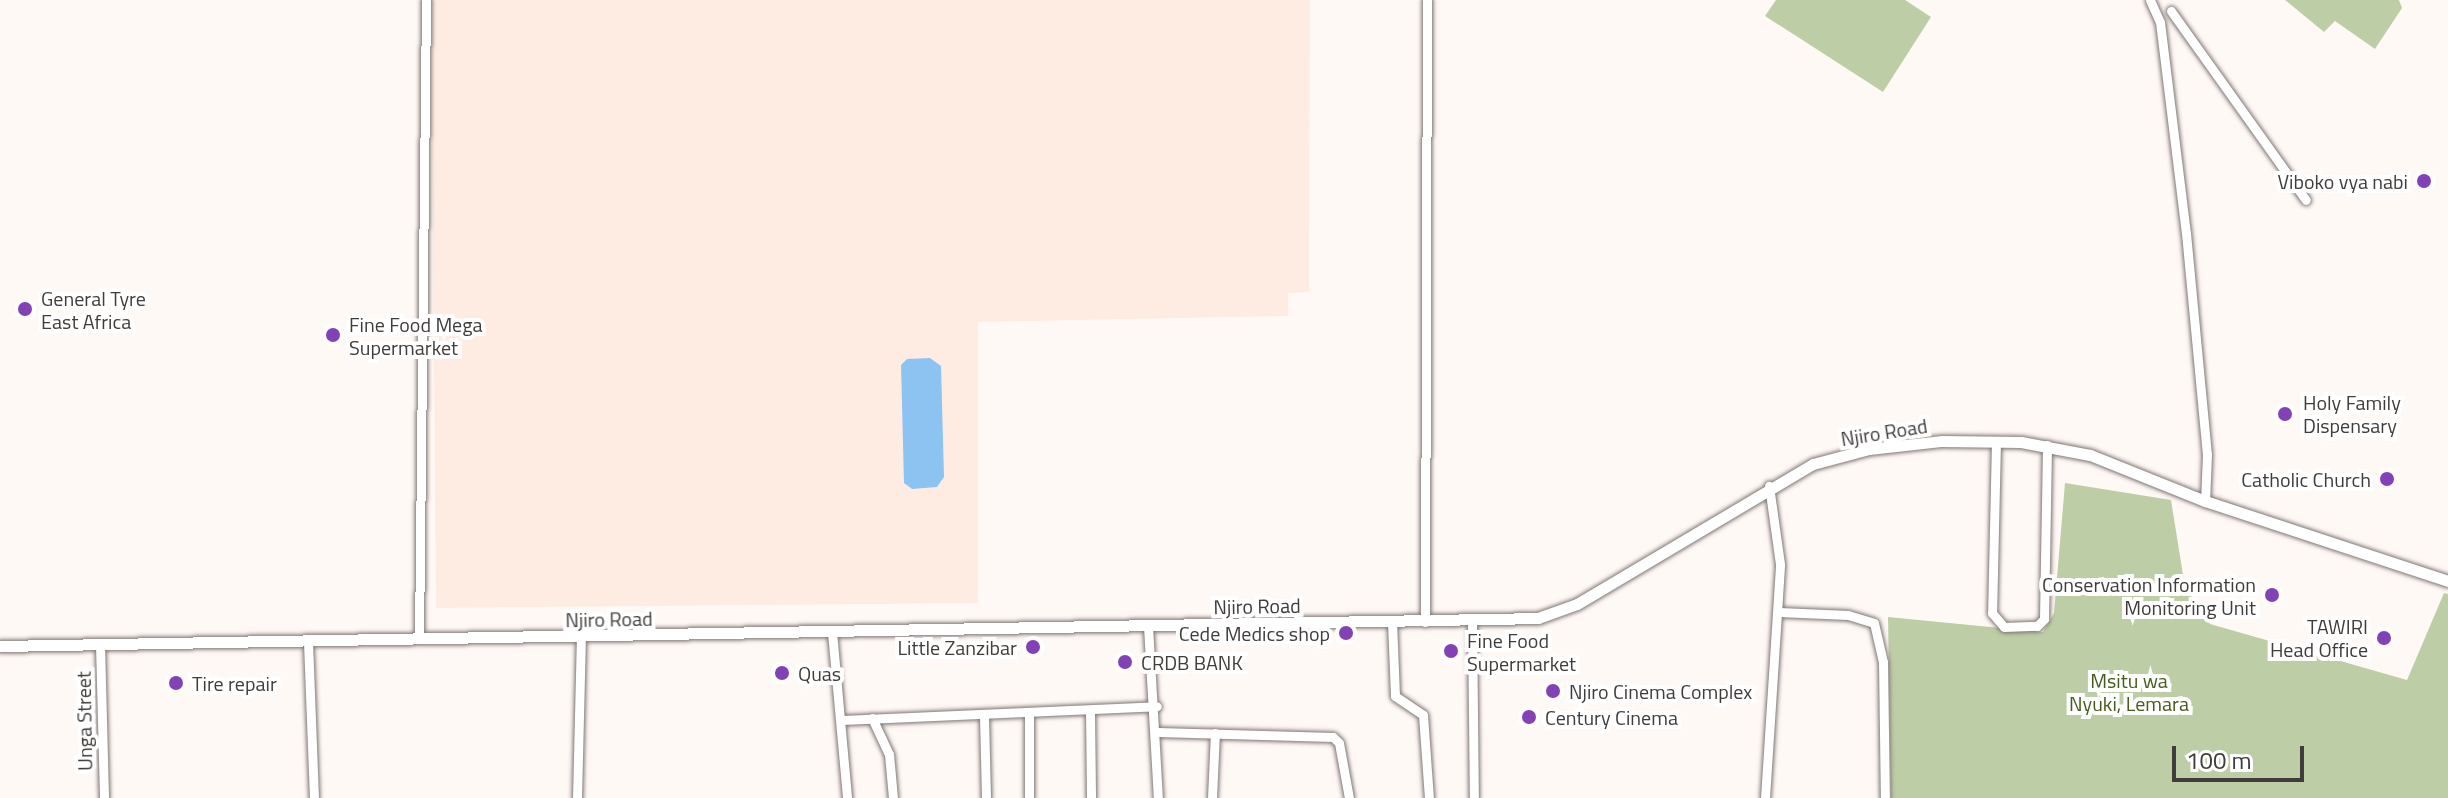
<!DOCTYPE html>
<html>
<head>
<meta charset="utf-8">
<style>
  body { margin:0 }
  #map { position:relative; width:2448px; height:798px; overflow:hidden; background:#fff9f6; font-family:"Titillium Web",sans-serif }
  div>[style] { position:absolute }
  .built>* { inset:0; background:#feece3 }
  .green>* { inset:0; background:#bdcea7 }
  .water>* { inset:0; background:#8dc3f1 }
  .roads { filter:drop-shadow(0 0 2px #807773) drop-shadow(0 0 2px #807773) }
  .minor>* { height:9px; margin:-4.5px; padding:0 4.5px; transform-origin:4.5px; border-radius:4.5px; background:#fff }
  .tertiary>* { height:11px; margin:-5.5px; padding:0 5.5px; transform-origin:5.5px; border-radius:5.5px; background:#fff }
  .dots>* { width:22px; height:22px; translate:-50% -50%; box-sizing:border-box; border:4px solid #fff; border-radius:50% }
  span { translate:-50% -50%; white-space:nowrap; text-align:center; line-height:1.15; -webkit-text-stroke:8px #fff; paint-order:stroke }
  .poi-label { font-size:20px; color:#403c3a }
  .right { translate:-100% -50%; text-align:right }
  .left { translate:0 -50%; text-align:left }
  .street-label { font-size:20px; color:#403c3a }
  .park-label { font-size:20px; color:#455b1c }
  .scale { position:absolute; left:2172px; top:746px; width:132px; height:36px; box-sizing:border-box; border:4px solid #403c3a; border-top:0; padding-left:10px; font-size:24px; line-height:28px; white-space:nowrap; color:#403c3a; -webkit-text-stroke:6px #fff; paint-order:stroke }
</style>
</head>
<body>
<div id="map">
  <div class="built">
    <div style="clip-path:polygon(431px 0,1310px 0,1309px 292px,1288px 293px,1288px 316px,978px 322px,978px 603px,436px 608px)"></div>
  </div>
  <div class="green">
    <div style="clip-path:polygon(1776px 0,1905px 0,1931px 17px,1883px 92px,1765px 16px)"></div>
    <div style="clip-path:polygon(2285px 0,2399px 0,2402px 8px,2375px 49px,2335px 21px,2324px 32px)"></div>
    <div style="clip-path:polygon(2065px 483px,2171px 500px,2185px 587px,2210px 624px,2407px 680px,2444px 593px,2448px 594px,2448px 798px,1891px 798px,1888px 617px,2043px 632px,2054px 613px)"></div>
  </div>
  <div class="water">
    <div style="clip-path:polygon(930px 358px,941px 366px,944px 477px,937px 487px,912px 489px,904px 483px,901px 365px,907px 359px)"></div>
  </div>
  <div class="roads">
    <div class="minor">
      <div style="left:2150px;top:0;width:24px;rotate:66deg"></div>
      <div style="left:2160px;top:22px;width:213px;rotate:83deg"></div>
      <div style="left:2186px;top:233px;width:222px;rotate:84.6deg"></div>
      <div style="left:2207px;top:454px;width:47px;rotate:92.4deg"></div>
      <div style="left:2171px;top:11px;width:232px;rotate:54.5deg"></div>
      <div style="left:1996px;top:441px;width:172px;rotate:91.3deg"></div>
      <div style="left:1992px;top:613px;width:18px;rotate:49deg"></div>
      <div style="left:2004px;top:627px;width:33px;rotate:-2deg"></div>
      <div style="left:2037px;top:626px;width:10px;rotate:-45deg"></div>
      <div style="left:2044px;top:619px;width:174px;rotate:-89deg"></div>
      <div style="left:1779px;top:612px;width:69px;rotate:2.5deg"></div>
      <div style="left:1848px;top:615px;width:27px;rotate:17deg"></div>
      <div style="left:1874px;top:623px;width:40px;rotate:77deg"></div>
      <div style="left:1883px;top:662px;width:136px;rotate:89.2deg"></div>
      <div style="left:1472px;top:619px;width:179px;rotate:89.4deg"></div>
      <div style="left:1392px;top:621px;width:75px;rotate:87.7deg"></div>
      <div style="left:1395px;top:696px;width:34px;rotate:34deg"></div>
      <div style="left:1423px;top:715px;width:83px;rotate:85.9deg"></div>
      <div style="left:1425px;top:622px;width:622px;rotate:-89.82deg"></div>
      <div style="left:1148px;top:626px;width:172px;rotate:86.7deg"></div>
      <div style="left:832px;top:632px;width:167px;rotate:84.8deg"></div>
      <div style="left:419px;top:639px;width:639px;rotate:-89.37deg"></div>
      <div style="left:308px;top:642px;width:156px;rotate:87.8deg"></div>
      <div style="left:100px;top:644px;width:154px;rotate:88.5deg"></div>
      <div style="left:1090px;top:712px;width:86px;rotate:89.3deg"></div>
      <div style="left:984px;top:716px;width:82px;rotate:88.6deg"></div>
      <div style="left:872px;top:718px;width:40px;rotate:65deg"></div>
      <div style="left:889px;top:754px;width:44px;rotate:84.8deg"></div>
      <div style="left:842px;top:720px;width:315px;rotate:-2.5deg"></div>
      <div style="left:1158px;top:732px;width:175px;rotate:1.6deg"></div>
      <div style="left:1333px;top:737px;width:8px;rotate:45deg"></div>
      <div style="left:1339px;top:743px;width:56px;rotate:79.7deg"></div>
      <div style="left:577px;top:798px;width:161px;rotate:-88.6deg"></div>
      <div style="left:1029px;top:798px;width:83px;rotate:-90deg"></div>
      <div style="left:1212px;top:798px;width:65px;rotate:-87.4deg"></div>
      <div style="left:1765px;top:798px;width:234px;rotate:-86.3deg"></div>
      <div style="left:1780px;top:564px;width:79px;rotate:-98deg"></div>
    </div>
    <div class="tertiary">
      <div style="left:0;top:646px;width:1538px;rotate:-1.04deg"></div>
      <div style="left:1538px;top:618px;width:41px;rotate:-19.7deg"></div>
      <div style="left:1577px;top:604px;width:274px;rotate:-30.7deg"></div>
      <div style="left:1813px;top:464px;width:58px;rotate:-15deg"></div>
      <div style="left:1869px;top:449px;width:72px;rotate:-6.3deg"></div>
      <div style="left:1941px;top:441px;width:80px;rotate:0.7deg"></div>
      <div style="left:2021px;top:442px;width:70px;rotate:10.7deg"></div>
      <div style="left:2090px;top:455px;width:124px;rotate:21.8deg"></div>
      <div style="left:2205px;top:501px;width:256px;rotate:18.2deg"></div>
    </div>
  </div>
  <div class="dots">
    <div style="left:2424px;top:181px;background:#8242b6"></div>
    <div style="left:25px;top:309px;background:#8242b6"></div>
    <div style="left:333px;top:335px;background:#8242b6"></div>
    <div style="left:2285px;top:414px;background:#8242b6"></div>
    <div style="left:2387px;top:479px;background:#8242b6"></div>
    <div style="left:2272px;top:595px;background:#8242b6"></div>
    <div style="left:1346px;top:633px;background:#8242b6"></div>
    <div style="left:2384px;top:638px;background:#8242b6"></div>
    <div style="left:1033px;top:647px;background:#8242b6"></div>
    <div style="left:1451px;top:651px;background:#8242b6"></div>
    <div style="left:1125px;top:662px;background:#8242b6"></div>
    <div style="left:782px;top:673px;background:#8242b6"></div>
    <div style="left:176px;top:683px;background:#8242b6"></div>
    <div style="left:1553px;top:691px;background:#8242b6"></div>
    <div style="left:1529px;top:717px;background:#8242b6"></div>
  </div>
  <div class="poi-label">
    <span class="right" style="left:2408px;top:181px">Viboko vya nabi</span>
    <span class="left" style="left:41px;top:310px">General Tyre<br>East Africa</span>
    <span class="left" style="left:349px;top:336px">Fine Food Mega<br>Supermarket</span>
    <span class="left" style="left:2303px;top:414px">Holy Family<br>Dispensary</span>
    <span class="right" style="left:2371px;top:479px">Catholic Church</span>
    <span class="right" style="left:2256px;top:596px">Conservation Information<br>Monitoring Unit</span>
    <span class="right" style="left:2368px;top:638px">TAWIRI<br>Head Office</span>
    <span class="right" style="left:1330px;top:633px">Cede Medics shop</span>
    <span class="left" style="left:1467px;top:652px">Fine Food<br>Supermarket</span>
    <span class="right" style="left:1017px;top:647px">Little Zanzibar</span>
    <span class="left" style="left:1141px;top:662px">CRDB BANK</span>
    <span class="left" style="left:798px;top:673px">Quas</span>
    <span class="left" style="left:192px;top:683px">Tire repair</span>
    <span class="left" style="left:1569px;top:691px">Njiro Cinema Complex</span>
    <span class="left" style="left:1545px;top:717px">Century Cinema</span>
  </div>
  <div class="street-label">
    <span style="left:1884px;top:432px;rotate:-9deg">Njiro Road</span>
    <span style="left:1257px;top:606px;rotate:-1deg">Njiro Road</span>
    <span style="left:609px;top:619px;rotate:-1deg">Njiro Road</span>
    <span style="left:84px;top:721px;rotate:-91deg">Unga Street</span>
  </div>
  <div class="park-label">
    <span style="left:2129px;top:692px">Msitu wa<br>Nyuki, Lemara</span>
  </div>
  <div class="scale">100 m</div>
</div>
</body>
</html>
